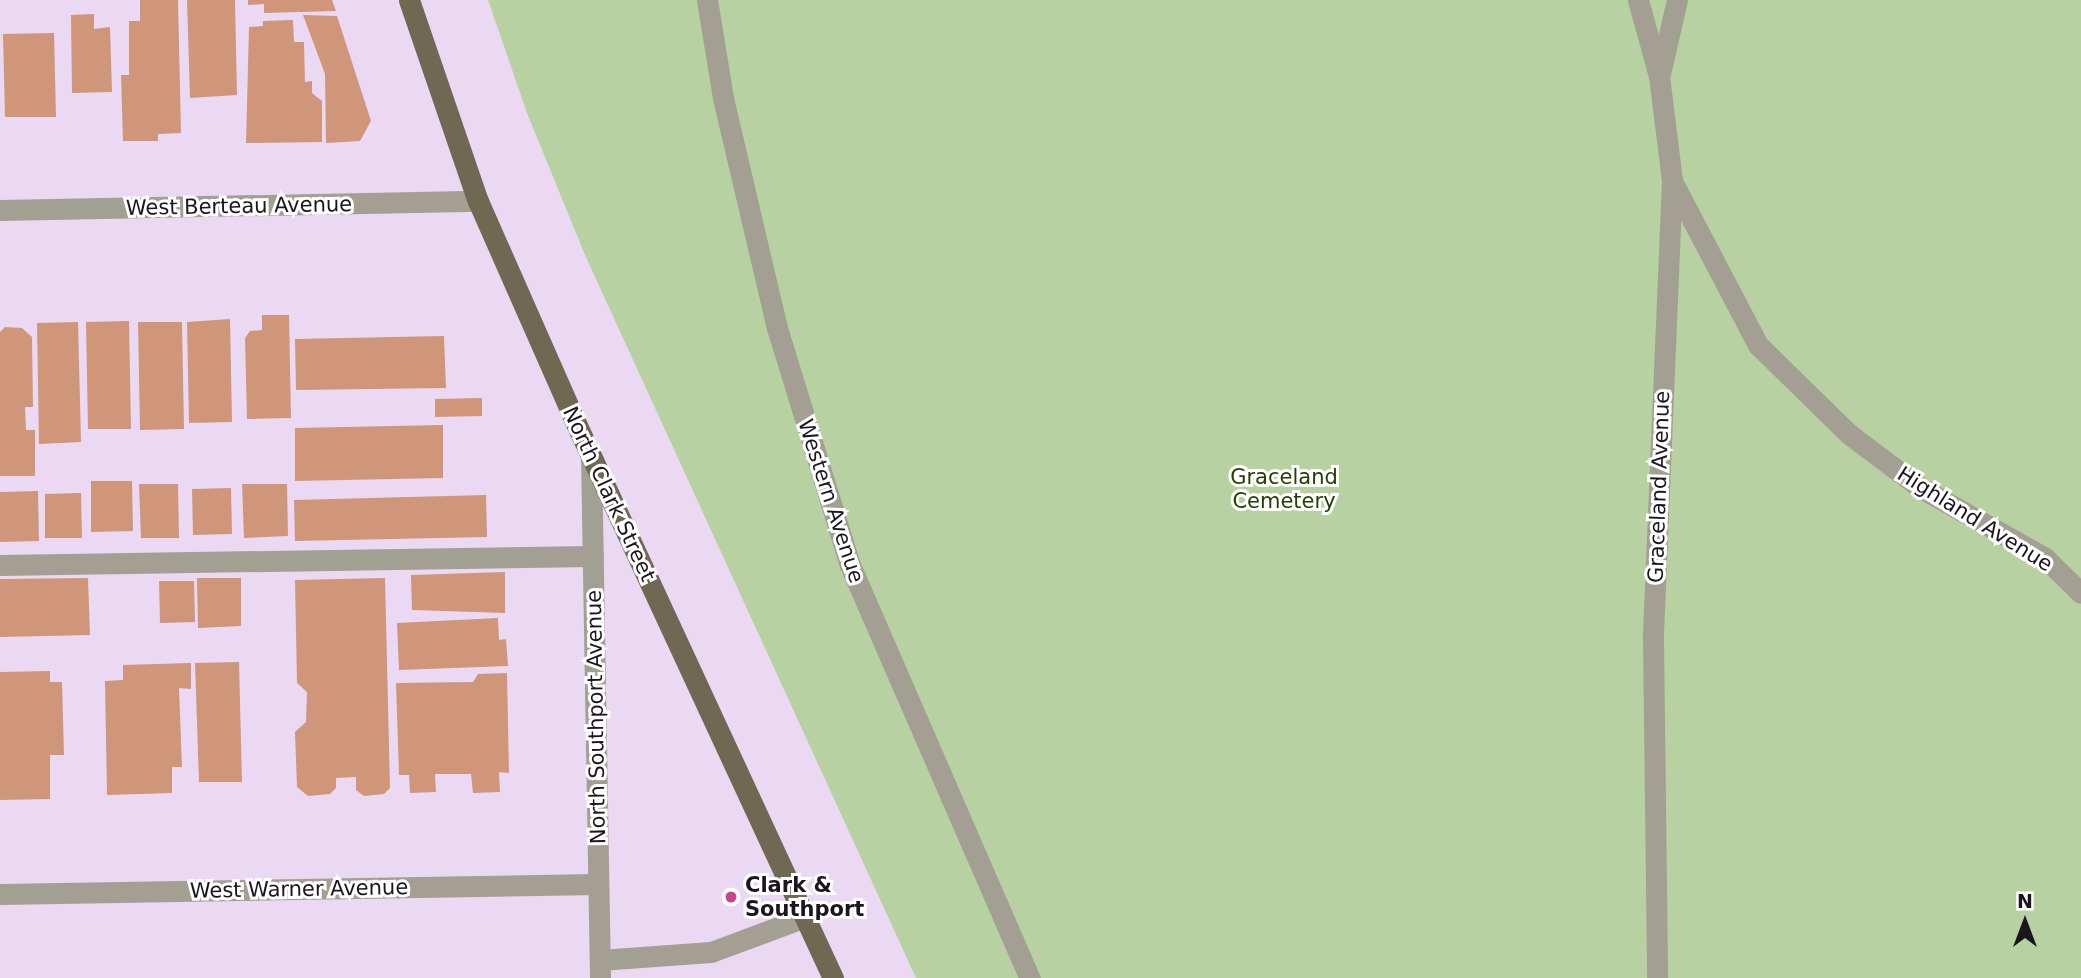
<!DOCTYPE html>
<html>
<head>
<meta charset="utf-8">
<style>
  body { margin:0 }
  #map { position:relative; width:2081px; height:978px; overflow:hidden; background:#ebd9f4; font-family:"DejaVu Sans",sans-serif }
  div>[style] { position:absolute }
  .green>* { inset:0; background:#b7d1a2 }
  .building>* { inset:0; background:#cf9679 }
  .minor>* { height:21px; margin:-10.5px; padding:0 10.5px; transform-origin:10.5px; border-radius:10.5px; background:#a3a093 }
  .major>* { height:21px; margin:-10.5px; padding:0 10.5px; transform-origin:10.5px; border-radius:10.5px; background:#6f6953 }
  .dots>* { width:19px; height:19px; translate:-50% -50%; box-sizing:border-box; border:4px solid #fff; border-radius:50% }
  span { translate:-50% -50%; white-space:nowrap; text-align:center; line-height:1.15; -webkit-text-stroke:6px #fff; paint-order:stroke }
  .street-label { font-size:21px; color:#1b151e }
  .park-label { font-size:21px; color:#253e02 }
  .poi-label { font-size:21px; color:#1b151e; font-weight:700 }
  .left { translate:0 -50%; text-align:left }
  .north { position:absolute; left:1990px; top:887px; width:70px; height:70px; -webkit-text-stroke:5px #fff; paint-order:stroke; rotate:0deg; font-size:19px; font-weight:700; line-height:28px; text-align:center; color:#1b151e }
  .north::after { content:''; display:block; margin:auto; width:24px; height:32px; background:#1b151e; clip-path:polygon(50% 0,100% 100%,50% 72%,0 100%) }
</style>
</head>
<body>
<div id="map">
  <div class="green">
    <div style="clip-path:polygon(488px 0,2081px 0,2081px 978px,916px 978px,585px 255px,527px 113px)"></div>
  </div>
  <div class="building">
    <div style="clip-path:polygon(140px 0,178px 0,181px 133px,158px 134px,158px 141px,123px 141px,121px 75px,129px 75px,129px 21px,140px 21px)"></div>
    <div style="clip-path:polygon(187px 0,235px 0,237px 95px,190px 98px)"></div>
    <div style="clip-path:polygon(248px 0,332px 0,336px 11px,264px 13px,264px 4px,248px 5px)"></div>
    <div style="clip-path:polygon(94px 14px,94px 29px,110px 27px,112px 92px,72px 93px,71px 15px)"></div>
    <div style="clip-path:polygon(303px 15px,337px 16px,371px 121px,360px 141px,326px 143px,325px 74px)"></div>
    <div style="clip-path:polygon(293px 20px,294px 42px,304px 42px,305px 82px,312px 81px,312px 93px,322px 101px,322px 142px,246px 143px,249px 27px,263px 26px,263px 21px)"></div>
    <div style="clip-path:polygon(54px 33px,56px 117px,5px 117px,3px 34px)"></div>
    <div style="clip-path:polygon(262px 315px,289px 315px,291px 418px,247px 419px,245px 338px,250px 331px,262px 330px)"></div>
    <div style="clip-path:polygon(230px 319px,232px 422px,189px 423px,187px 322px)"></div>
    <div style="clip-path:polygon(129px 321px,131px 429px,88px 429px,86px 322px)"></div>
    <div style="clip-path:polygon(78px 322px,81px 442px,39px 444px,37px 323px)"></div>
    <div style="clip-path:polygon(138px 322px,182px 322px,184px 429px,140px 430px)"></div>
    <div style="clip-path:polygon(5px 327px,22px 328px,32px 337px,33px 407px,25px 407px,26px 430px,35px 430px,35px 476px,0 476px,0 332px)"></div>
    <div style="clip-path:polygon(444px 336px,446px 388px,296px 390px,295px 339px)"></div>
    <div style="clip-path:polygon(482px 398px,482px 416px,435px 417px,435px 399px)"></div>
    <div style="clip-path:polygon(443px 425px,443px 478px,295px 481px,295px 428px)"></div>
    <div style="clip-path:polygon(91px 481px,132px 481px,133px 531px,91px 532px)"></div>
    <div style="clip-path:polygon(139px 484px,178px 484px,179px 538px,141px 538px)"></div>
    <div style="clip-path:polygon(242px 484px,287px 484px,288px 536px,244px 538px)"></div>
    <div style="clip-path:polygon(231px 488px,232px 534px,193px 535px,192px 489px)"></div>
    <div style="clip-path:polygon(38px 491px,39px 541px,0 542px,0 492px)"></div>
    <div style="clip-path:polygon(81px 493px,82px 538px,45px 538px,45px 494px)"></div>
    <div style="clip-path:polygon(486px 495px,487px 537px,295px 541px,294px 500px)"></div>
    <div style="clip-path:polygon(505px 572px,505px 613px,412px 610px,411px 575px)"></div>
    <div style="clip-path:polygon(88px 578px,90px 635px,0 637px,0 579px)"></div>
    <div style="clip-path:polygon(197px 578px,241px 578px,241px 626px,198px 628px)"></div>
    <div style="clip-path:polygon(385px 578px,390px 788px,384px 794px,364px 796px,356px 790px,356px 777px,336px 778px,336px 788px,330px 794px,308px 796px,297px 787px,295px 732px,306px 722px,307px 692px,297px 683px,295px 580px)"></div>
    <div style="clip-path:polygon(159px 581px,194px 581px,195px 622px,160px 623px)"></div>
    <div style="clip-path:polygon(498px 618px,499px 640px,506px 639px,508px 666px,399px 670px,397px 623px)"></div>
    <div style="clip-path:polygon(239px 662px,242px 782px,199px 782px,195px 663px)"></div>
    <div style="clip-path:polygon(191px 663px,191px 689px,179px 688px,182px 767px,172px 767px,172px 793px,107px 795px,105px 681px,123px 680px,123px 665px)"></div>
    <div style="clip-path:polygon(50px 671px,50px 682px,62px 682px,64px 755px,50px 755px,50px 799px,0 800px,0 672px)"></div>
    <div style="clip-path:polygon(507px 673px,509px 773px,499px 772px,500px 792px,473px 793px,471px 774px,435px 774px,436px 792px,410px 793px,409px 775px,399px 775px,396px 683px,473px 682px,478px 674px)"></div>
  </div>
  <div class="minor">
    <div style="left:707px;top:0;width:99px;rotate:80.7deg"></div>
    <div style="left:723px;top:98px;width:236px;rotate:76.8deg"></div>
    <div style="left:777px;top:328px;width:248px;rotate:72.9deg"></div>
    <div style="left:850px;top:565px;width:451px;rotate:66.5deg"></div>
    <div style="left:1638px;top:0;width:79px;rotate:74.6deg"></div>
    <div style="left:1659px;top:76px;width:105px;rotate:82.9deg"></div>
    <div style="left:1672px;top:180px;width:459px;rotate:92.4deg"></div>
    <div style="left:1653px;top:639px;width:339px;rotate:89.3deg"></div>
    <div style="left:1660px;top:74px;width:76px;rotate:-77.1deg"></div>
    <div style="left:1673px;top:183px;width:183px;rotate:62.3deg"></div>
    <div style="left:1758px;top:345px;width:127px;rotate:44.4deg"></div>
    <div style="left:1849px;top:434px;width:90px;rotate:36.9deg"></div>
    <div style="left:1921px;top:488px;width:142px;rotate:29.4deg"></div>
    <div style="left:2045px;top:558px;width:50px;rotate:44.2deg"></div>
    <div style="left:0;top:210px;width:478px;rotate:-1.1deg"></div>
    <div style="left:591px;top:456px;width:522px;rotate:89.01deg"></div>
    <div style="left:0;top:565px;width:593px;rotate:-0.87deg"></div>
    <div style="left:0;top:894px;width:598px;rotate:-0.96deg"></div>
    <div style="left:600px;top:960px;width:111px;rotate:-4.1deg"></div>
    <div style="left:711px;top:952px;width:100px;rotate:-20.4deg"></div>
  </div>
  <div class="major">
    <div style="left:409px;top:0;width:213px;rotate:71.1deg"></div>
    <div style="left:478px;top:201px;width:238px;rotate:66.2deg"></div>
    <div style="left:574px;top:419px;width:616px;rotate:65.14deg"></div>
  </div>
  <div class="dots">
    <div style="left:731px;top:897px;background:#c8468f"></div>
  </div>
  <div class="street-label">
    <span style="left:239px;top:206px;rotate:-1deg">West Berteau Avenue</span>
    <span style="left:1659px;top:487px;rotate:-88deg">Graceland Avenue</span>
    <span style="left:609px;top:494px;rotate:65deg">North Clark Street</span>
    <span style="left:831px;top:501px;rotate:72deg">Western Avenue</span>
    <span style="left:1975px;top:519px;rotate:32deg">Highland Avenue</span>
    <span style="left:596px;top:717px;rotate:-91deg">North Southport Avenue</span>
    <span style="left:299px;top:889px;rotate:-1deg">West Warner Avenue</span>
  </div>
  <div class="park-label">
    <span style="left:1284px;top:489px">Graceland<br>Cemetery</span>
  </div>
  <div class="poi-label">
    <span class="left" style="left:745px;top:897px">Clark &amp;<br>Southport</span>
  </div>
  <div class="north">N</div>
</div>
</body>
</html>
